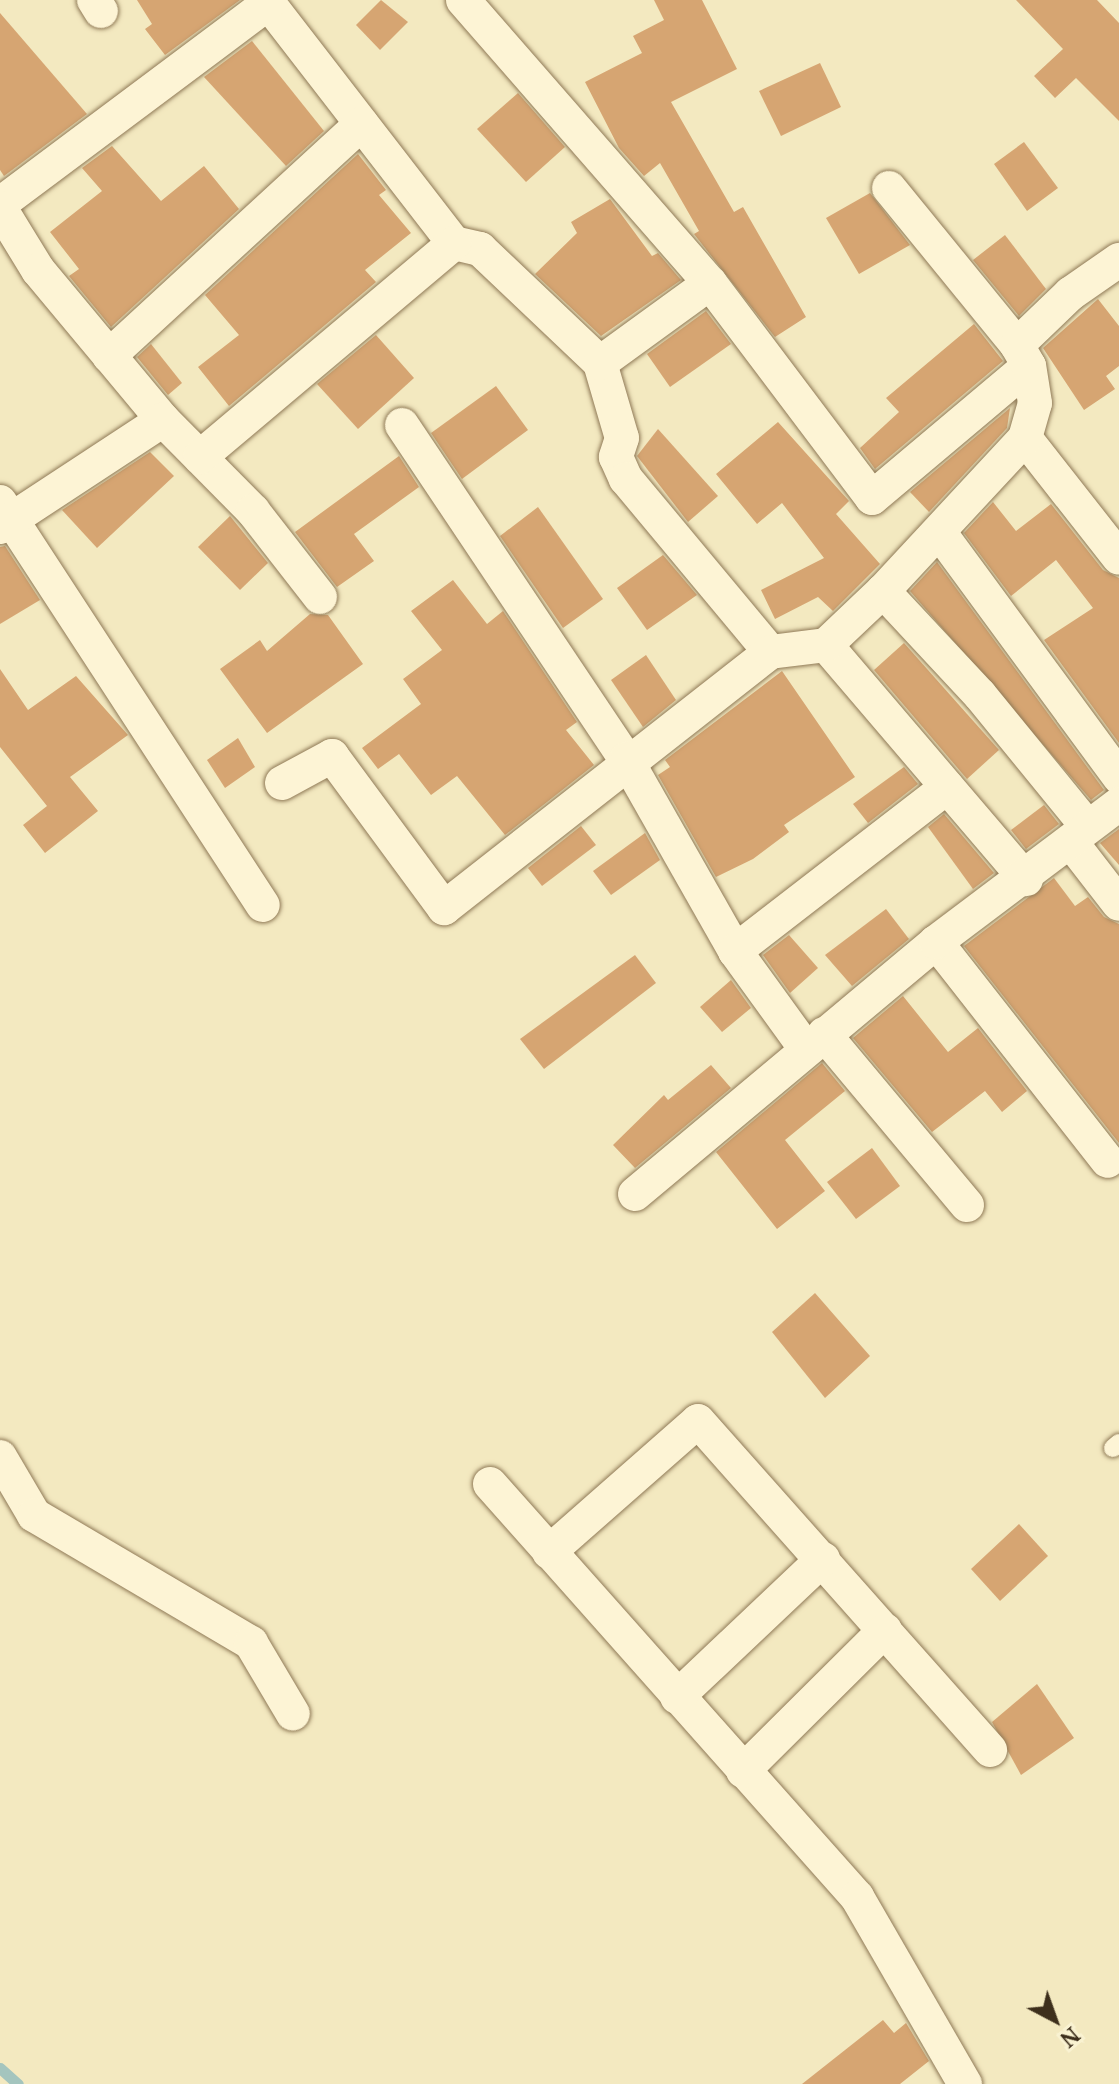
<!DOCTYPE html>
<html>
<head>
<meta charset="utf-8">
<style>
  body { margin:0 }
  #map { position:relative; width:1119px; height:2084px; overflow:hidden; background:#f3e9c0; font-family:"Noto Serif",serif }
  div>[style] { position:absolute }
  .stream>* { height:11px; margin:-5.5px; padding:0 5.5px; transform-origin:5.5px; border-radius:5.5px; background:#a4c5be }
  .building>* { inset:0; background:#d6a572 }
  .roads { filter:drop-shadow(0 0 2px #8f7956) drop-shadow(0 0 2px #8f7956) }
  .lane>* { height:18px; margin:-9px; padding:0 9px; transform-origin:9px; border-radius:9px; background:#fdf4d5 }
  .street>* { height:34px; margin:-17px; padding:0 17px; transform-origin:17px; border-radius:17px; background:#fdf4d5 }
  span { translate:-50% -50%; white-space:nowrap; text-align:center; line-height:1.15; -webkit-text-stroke:6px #f9f2d1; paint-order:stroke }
  .north { position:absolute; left:1015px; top:1980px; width:80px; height:80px; -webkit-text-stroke:6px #f9f2d1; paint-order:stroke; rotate:139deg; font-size:22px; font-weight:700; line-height:32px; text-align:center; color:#3d2f1c }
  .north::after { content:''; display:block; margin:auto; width:28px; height:36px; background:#3d2f1c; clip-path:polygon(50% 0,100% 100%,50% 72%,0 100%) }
</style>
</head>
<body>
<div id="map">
  <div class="stream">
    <div style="left:0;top:2068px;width:24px;rotate:42deg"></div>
  </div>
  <div class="building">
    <div style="clip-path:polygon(137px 0,240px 0,165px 55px,145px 29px,152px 24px)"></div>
    <div style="clip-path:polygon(381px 0,408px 22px,380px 50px,356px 25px)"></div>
    <div style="clip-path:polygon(654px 0,702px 0,737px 69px,671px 102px,734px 212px,743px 207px,806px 317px,775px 337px,694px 234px,699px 231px,660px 163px,644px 176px,619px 148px,585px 82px,642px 53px,633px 36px,664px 20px)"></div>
    <div style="clip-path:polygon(1016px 0,1097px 0,1119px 23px,1119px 121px,1076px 78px,1055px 98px,1034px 76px,1063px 49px)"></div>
    <div style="clip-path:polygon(0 13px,87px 114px,4px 176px,0 170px)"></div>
    <div style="clip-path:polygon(252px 41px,324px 131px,286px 166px,204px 77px)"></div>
    <div style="clip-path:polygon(820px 63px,841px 107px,781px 136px,759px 91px)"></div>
    <div style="clip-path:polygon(518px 93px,565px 147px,526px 182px,477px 129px)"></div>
    <div style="clip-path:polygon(1024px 142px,1058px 188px,1027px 211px,994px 164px)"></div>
    <div style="clip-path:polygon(112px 146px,161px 201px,204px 166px,239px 209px,111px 327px,69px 276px,79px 269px,50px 232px,102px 191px,82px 168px)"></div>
    <div style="clip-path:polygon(358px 154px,386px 190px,379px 195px,411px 233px,365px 270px,376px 282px,229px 406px,198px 367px,239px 335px,205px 295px)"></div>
    <div style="clip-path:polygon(870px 193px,910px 245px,859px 274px,826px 218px)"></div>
    <div style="clip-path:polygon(610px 199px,652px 256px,658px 253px,681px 280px,601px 336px,535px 274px,577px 233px,571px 222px)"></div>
    <div style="clip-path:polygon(1005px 235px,1046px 289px,1019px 316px,973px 260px)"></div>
    <div style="clip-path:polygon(1098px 299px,1119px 326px,1119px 366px,1106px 376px,1115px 389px,1084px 410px,1043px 348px)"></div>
    <div style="clip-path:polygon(706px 311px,731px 344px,670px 387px,647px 354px)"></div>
    <div style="clip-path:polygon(974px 324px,1003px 361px,875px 469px,860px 448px,899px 412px,886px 398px)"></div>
    <div style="clip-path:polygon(376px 335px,414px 378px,358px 429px,317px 384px)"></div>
    <div style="clip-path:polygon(151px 344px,182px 383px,168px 395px,137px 357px)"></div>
    <div style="clip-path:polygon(496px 386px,528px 430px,462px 479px,431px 433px)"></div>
    <div style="clip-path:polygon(1010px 408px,1007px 428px,929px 512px,910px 492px)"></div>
    <div style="clip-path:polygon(778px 422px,849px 501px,836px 514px,880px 564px,833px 611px,818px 597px,775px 619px,761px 590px,824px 558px,782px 503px,757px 524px,716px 474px)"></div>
    <div style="clip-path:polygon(658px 429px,718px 496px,688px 522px,637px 456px)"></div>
    <div style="clip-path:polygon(150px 452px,174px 476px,97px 548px,62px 510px)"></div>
    <div style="clip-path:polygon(399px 456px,419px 487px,354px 534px,374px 561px,337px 587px,295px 532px)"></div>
    <div style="clip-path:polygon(993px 502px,1016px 531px,1051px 504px,1103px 570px,1119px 578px,1119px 743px,1044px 640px,1093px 608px,1056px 560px,1011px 596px,964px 533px)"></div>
    <div style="clip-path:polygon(538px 507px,603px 599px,563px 628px,500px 536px)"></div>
    <div style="clip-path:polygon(230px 516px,268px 563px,240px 590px,198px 547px)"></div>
    <div style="clip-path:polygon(5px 546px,40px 600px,0 624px,0 547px)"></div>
    <div style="clip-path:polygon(663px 555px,697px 595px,647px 630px,617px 588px)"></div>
    <div style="clip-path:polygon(937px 562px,1104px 790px,1091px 800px,910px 591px)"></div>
    <div style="clip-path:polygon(453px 580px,487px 624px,503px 611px,577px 722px,566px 730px,594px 765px,505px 835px,457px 776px,431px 795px,399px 754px,378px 769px,362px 748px,421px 704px,403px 679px,442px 650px,411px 611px)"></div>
    <div style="clip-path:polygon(310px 614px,328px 615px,363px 664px,267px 733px,220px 669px,260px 640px,267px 651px)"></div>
    <div style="clip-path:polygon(904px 643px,999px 750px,967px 779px,874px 670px)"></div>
    <div style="clip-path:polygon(646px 655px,676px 700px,643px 727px,611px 680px)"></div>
    <div style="clip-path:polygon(0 669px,28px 710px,76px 676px,128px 735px,70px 777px,98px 811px,45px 853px,23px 825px,47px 806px,0 747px)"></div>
    <div style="clip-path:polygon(782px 671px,855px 777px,784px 825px,789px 832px,753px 859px,716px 877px,658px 775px,670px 767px,665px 760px)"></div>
    <div style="clip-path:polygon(238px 738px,255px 767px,225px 788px,207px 760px)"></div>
    <div style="clip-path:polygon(904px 767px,918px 784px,868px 823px,853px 804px)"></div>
    <div style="clip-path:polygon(1044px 805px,1059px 824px,1026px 849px,1011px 830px)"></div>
    <div style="clip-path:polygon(944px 814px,994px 873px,973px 889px,928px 827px)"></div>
    <div style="clip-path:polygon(581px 826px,596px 845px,542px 886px,528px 868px)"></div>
    <div style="clip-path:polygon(1119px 829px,1119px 865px,1100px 843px)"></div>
    <div style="clip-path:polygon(645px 833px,660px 860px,611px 895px,593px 871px)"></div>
    <div style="clip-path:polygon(1054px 878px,1075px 906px,1088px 897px,1104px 917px,1119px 924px,1119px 1143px,964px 946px)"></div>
    <div style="clip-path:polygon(886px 909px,909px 939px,852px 986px,825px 955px)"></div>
    <div style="clip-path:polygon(789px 935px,818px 968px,790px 993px,763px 955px)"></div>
    <div style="clip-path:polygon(635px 955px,656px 983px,544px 1069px,520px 1039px)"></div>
    <div style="clip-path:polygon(731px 980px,751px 1008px,722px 1032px,700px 1007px)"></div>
    <div style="clip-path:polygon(903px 996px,948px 1052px,978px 1028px,1027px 1091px,1002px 1112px,985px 1091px,932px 1132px,853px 1038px)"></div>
    <div style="clip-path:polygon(822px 1063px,845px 1091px,785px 1140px,825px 1191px,777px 1229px,716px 1152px)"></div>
    <div style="clip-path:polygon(711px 1065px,731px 1088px,635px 1168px,613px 1145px,664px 1095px,668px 1100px)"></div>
    <div style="clip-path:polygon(872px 1148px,900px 1186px,856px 1219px,827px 1182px)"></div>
    <div style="clip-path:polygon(815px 1293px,870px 1356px,825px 1398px,772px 1332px)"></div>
    <div style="clip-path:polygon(1019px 1524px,1048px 1556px,1000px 1601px,971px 1569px)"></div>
    <div style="clip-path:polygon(1037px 1684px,1074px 1738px,1021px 1775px,992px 1722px)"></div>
    <div style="clip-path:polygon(883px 2020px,894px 2033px,906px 2023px,929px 2061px,900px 2084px,802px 2084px)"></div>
  </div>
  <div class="roads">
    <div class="lane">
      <div style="left:1113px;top:1448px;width:8px;rotate:-40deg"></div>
    </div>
    <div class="street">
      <div style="left:94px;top:0;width:13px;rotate:58deg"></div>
      <div style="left:266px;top:0;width:307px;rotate:52.3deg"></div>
      <div style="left:454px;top:243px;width:27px;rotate:13deg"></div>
      <div style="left:480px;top:249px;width:166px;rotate:43.5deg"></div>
      <div style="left:600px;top:363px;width:78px;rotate:73.7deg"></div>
      <div style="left:622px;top:438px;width:20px;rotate:108deg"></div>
      <div style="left:616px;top:457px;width:24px;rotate:66deg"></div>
      <div style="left:626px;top:479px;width:225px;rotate:50.2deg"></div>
      <div style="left:463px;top:0;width:376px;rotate:48.9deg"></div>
      <div style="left:889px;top:188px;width:203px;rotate:50.8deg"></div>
      <div style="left:0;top:204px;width:336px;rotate:-36.8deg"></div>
      <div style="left:0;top:208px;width:73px;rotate:58.5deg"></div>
      <div style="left:38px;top:270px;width:195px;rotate:50.2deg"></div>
      <div style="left:163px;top:420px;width:128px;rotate:45.3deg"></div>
      <div style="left:253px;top:511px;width:109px;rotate:52.1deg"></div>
      <div style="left:109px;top:356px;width:343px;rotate:-42.6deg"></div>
      <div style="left:600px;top:363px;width:136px;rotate:-36deg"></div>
      <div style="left:710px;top:283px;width:269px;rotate:53deg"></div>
      <div style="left:872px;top:498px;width:205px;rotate:-40.1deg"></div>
      <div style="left:402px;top:425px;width:402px;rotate:56.2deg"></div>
      <div style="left:626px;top:759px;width:221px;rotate:60.4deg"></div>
      <div style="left:1025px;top:438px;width:152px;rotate:51.9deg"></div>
      <div style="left:200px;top:457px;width:332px;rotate:-40.1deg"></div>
      <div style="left:0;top:502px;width:481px;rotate:56.9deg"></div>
      <div style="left:0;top:527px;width:195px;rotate:-33.3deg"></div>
      <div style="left:940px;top:533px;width:303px;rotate:53.7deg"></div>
      <div style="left:883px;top:591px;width:142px;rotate:47deg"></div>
      <div style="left:980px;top:695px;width:169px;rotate:50.8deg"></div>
      <div style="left:826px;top:645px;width:308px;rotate:49.5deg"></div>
      <div style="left:282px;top:783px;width:57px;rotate:-28.4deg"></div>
      <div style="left:332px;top:756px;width:189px;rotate:53.6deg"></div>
      <div style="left:444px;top:908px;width:415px;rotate:-38.1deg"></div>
      <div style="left:770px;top:652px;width:56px;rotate:-7.1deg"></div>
      <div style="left:826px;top:645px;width:79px;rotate:-43.5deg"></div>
      <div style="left:883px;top:591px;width:209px;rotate:-47.1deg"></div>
      <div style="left:1025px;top:438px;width:36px;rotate:-74deg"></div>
      <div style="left:1035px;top:403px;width:37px;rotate:-99deg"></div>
      <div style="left:1029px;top:366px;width:24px;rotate:-120deg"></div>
      <div style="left:1017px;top:345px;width:74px;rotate:-43.9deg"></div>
      <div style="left:1070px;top:294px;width:60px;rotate:-34.8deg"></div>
      <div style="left:1071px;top:842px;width:78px;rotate:52.3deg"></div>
      <div style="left:936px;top:942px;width:278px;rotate:51.9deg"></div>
      <div style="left:824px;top:1034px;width:223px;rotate:50.1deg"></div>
      <div style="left:806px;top:1049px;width:121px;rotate:-125.9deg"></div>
      <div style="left:735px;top:951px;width:268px;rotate:-37.7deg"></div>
      <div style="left:635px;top:1194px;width:393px;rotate:-39.9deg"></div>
      <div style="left:936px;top:942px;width:229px;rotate:-37deg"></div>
      <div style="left:0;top:1457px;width:67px;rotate:59.6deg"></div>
      <div style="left:34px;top:1515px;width:252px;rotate:30.5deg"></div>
      <div style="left:251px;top:1643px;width:82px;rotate:59.4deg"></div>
      <div style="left:490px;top:1484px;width:553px;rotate:48.38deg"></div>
      <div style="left:857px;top:1897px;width:216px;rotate:60deg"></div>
      <div style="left:549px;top:1552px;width:198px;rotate:-41.3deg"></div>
      <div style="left:698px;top:1421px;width:440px;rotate:48.4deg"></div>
      <div style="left:677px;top:1697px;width:201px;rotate:-43.4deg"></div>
      <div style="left:743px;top:1771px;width:200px;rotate:-44.8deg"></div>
    </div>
  </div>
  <div class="north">N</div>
</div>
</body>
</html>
